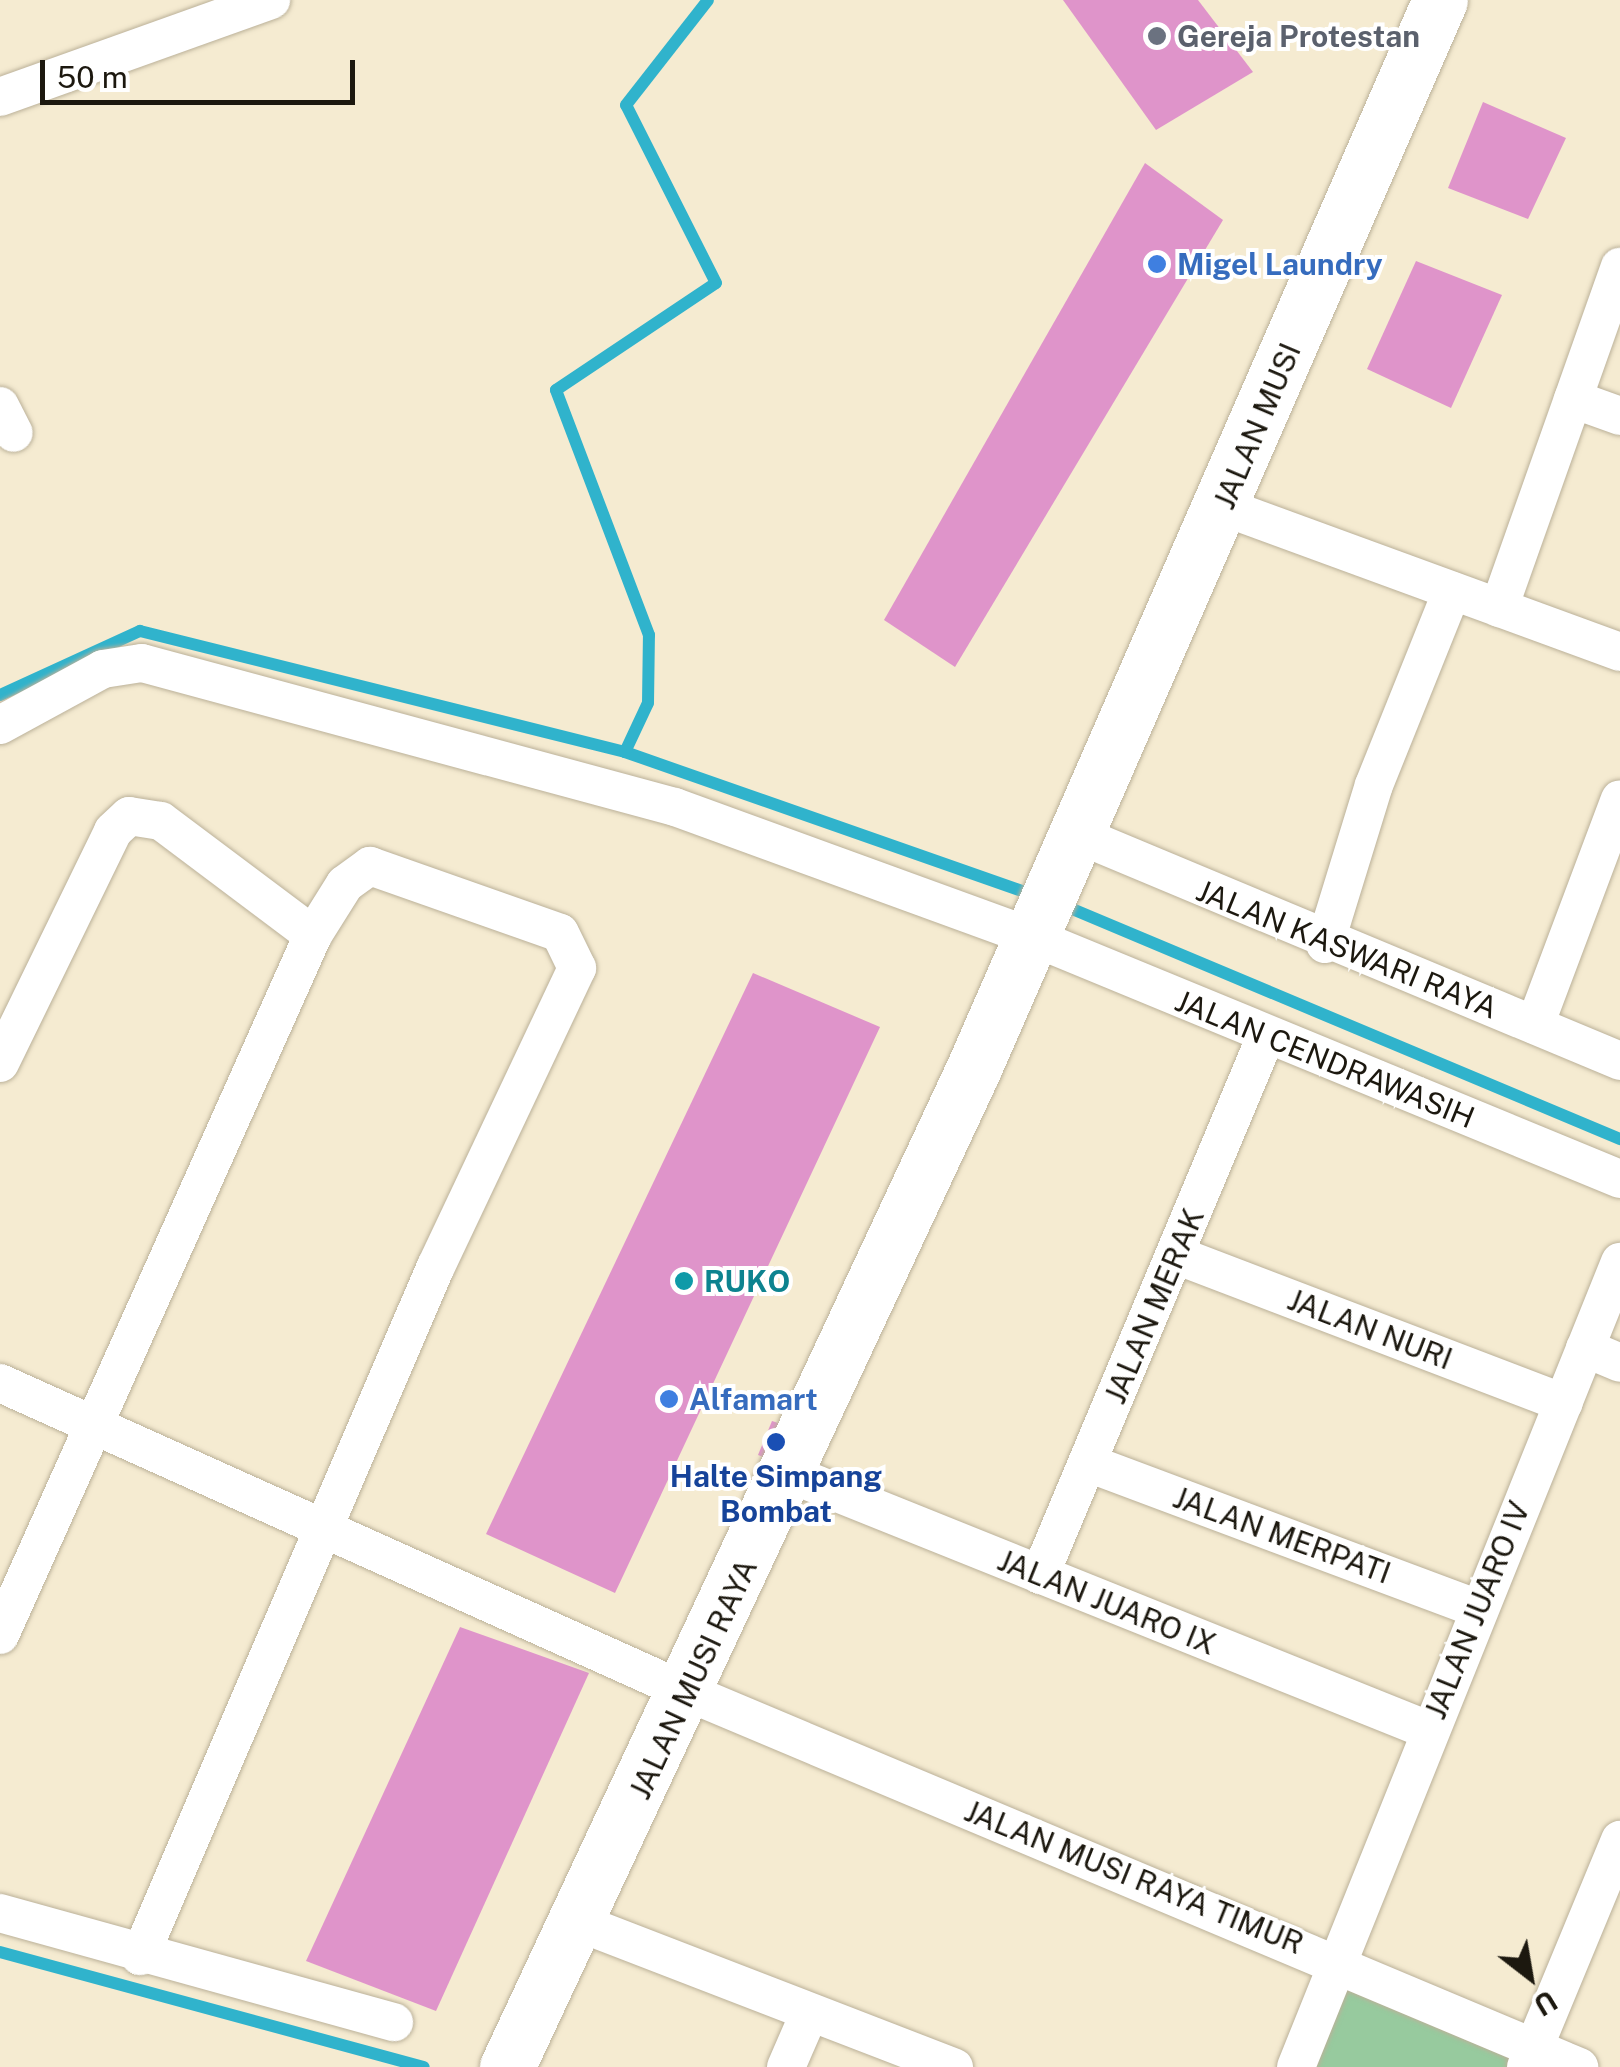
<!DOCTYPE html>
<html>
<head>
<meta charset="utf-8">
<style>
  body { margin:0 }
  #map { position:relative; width:1620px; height:2067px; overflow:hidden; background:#f5ebd1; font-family:"Public Sans",sans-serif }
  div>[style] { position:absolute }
  .green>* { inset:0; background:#97ca9e }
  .stream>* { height:12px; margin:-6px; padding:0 6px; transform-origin:6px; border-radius:6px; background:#30b3cc }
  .building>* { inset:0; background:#df94ca }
  .roads { filter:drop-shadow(0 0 2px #bbb199) drop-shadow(0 0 2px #bbb199) }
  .street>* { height:38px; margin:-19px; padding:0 19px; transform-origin:19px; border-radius:19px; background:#fff }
  .secondary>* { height:55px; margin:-27.5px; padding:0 27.5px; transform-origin:27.5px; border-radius:27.5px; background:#fff }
  .dots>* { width:28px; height:28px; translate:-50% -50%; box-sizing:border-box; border:5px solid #fff; border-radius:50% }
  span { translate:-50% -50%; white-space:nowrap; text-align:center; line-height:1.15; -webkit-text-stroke:8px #fff; paint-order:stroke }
  .worship-label { font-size:30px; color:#5b616d; font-weight:700 }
  .left { translate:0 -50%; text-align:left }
  .shop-label { font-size:30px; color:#366cbe; font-weight:700 }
  .street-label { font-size:30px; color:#1c180f }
  .culture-label { font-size:30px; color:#0d838f; font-weight:700 }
  .transit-label { font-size:30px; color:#164399; font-weight:700 }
  .north { position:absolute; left:1480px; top:1927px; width:100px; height:100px; -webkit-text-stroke:8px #fff; paint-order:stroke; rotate:149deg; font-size:28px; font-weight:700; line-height:40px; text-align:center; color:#1c180f }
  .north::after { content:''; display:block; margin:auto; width:35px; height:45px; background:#1c180f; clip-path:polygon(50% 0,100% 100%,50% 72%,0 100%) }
  .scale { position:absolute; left:40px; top:60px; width:315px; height:45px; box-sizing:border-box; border:5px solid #1c180f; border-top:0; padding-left:12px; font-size:30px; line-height:35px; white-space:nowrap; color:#1c180f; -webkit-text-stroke:8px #fff; paint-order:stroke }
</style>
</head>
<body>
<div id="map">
  <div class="green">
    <div style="clip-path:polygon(1345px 1989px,1514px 2052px,1508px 2067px,1314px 2067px)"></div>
  </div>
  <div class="stream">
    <div style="left:0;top:695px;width:154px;rotate:-24.6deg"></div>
    <div style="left:140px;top:631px;width:500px;rotate:14deg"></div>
    <div style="left:625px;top:752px;width:433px;rotate:19.3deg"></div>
    <div style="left:625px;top:752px;width:54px;rotate:-64.9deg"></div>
    <div style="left:648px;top:703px;width:68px;rotate:-89.2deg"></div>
    <div style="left:649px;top:635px;width:262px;rotate:-110.8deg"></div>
    <div style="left:556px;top:390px;width:192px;rotate:-33.8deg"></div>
    <div style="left:716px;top:283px;width:199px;rotate:-116.8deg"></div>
    <div style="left:626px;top:105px;width:133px;rotate:-52deg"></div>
    <div style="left:1058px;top:903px;width:610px;rotate:22.78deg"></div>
    <div style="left:0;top:1952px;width:439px;rotate:15.2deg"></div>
  </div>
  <div class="building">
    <div style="clip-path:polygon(1063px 0,1198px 0,1253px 72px,1156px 130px)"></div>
    <div style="clip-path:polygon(1483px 102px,1566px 138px,1528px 219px,1448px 188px)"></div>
    <div style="clip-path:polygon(1145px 163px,1223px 220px,955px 667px,884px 620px)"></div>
    <div style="clip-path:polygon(1416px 261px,1502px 295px,1451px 408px,1367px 369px)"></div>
    <div style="clip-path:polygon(753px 973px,880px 1027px,615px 1593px,486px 1534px)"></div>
    <div style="clip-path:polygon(772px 1421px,793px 1428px,779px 1463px,758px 1455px)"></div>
    <div style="clip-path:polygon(460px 1627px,589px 1673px,436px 2011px,306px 1961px)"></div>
  </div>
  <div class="roads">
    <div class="street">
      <div style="left:0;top:97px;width:288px;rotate:-19.7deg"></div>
      <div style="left:1573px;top:399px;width:50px;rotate:19.9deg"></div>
      <div style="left:0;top:406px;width:30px;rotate:63deg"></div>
      <div style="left:1224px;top:507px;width:422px;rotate:20.1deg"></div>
      <div style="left:1499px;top:608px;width:362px;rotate:-70.5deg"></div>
      <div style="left:0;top:725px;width:117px;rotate:-28.5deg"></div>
      <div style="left:103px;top:669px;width:39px;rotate:-9deg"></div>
      <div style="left:142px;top:663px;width:552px;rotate:15.12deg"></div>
      <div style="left:675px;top:807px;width:378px;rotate:20deg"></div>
      <div style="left:1030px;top:936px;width:638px;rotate:22.39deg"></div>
      <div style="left:1074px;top:833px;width:592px;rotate:22.66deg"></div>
      <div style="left:1325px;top:944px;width:166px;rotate:-72.9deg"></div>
      <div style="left:1374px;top:785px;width:209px;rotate:-68.1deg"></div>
      <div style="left:1535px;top:1025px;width:241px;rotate:-69.4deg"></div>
      <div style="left:0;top:1063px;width:258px;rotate:-64deg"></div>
      <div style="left:113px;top:831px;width:22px;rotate:-43deg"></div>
      <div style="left:129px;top:816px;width:32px;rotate:9deg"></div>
      <div style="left:161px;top:821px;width:190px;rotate:36.9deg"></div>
      <div style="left:1176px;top:1255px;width:415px;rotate:20.9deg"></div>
      <div style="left:1585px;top:1348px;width:38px;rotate:23deg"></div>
      <div style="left:0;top:1383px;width:753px;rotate:24.22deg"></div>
      <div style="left:687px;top:1692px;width:968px;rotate:22.8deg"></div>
      <div style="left:1088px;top:1463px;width:414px;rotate:20.5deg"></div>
      <div style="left:788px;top:1473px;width:690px;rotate:21.88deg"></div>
      <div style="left:1040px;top:1575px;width:584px;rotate:-67.25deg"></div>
      <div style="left:0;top:1635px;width:767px;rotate:-65.91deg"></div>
      <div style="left:313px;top:935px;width:60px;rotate:-57.9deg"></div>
      <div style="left:345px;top:884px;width:31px;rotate:-36deg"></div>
      <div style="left:370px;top:866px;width:201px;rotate:19.4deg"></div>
      <div style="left:560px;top:933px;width:39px;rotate:64deg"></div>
      <div style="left:577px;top:968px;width:330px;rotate:115.3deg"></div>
      <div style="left:436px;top:1266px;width:751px;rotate:113.22deg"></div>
      <div style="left:0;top:1913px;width:409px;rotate:15.5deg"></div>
      <div style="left:580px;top:1923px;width:401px;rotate:21.1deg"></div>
      <div style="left:786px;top:2067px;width:58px;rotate:-66.5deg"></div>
      <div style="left:1296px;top:2067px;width:868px;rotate:-68.08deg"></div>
      <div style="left:1526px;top:2067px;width:246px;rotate:-67.5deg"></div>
    </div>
    <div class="secondary">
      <div style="left:507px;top:2067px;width:1101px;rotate:-64.95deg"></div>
      <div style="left:973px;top:1070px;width:1167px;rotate:-66.42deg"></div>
    </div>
  </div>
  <div class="dots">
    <div style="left:1157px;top:36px;background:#6b7280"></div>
    <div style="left:1157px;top:264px;background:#3f7fe0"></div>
    <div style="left:684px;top:1281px;background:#0f9aa8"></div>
    <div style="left:669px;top:1399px;background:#3f7fe0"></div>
    <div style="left:776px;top:1442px;background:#1a4fb4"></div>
  </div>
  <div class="worship-label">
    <span class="left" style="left:1177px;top:36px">Gereja Protestan</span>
  </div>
  <div class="shop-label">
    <span class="left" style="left:1177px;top:264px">Migel Laundry</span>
    <span class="left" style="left:689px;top:1399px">Alfamart</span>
  </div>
  <div class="street-label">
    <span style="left:1257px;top:426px;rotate:-67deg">JALAN MUSI</span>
    <span style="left:1347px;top:949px;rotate:22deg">JALAN KASWARI RAYA</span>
    <span style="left:1325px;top:1059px;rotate:22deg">JALAN CENDRAWASIH</span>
    <span style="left:1154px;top:1306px;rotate:-67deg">JALAN MERAK</span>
    <span style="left:1370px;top:1329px;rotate:21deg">JALAN NURI</span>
    <span style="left:1282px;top:1535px;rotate:20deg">JALAN MERPATI</span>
    <span style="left:1107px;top:1602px;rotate:22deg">JALAN JUARO IX</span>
    <span style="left:1477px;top:1610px;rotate:-68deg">JALAN JUARO IV</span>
    <span style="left:693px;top:1679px;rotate:-65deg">JALAN MUSI RAYA</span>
    <span style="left:1134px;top:1877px;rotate:22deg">JALAN MUSI RAYA TIMUR</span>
  </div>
  <div class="culture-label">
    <span class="left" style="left:704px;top:1281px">RUKO</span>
  </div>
  <div class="transit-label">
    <span style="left:776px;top:1493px">Halte Simpang<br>Bombat</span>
  </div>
  <div class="north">U</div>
  <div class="scale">50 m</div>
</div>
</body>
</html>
